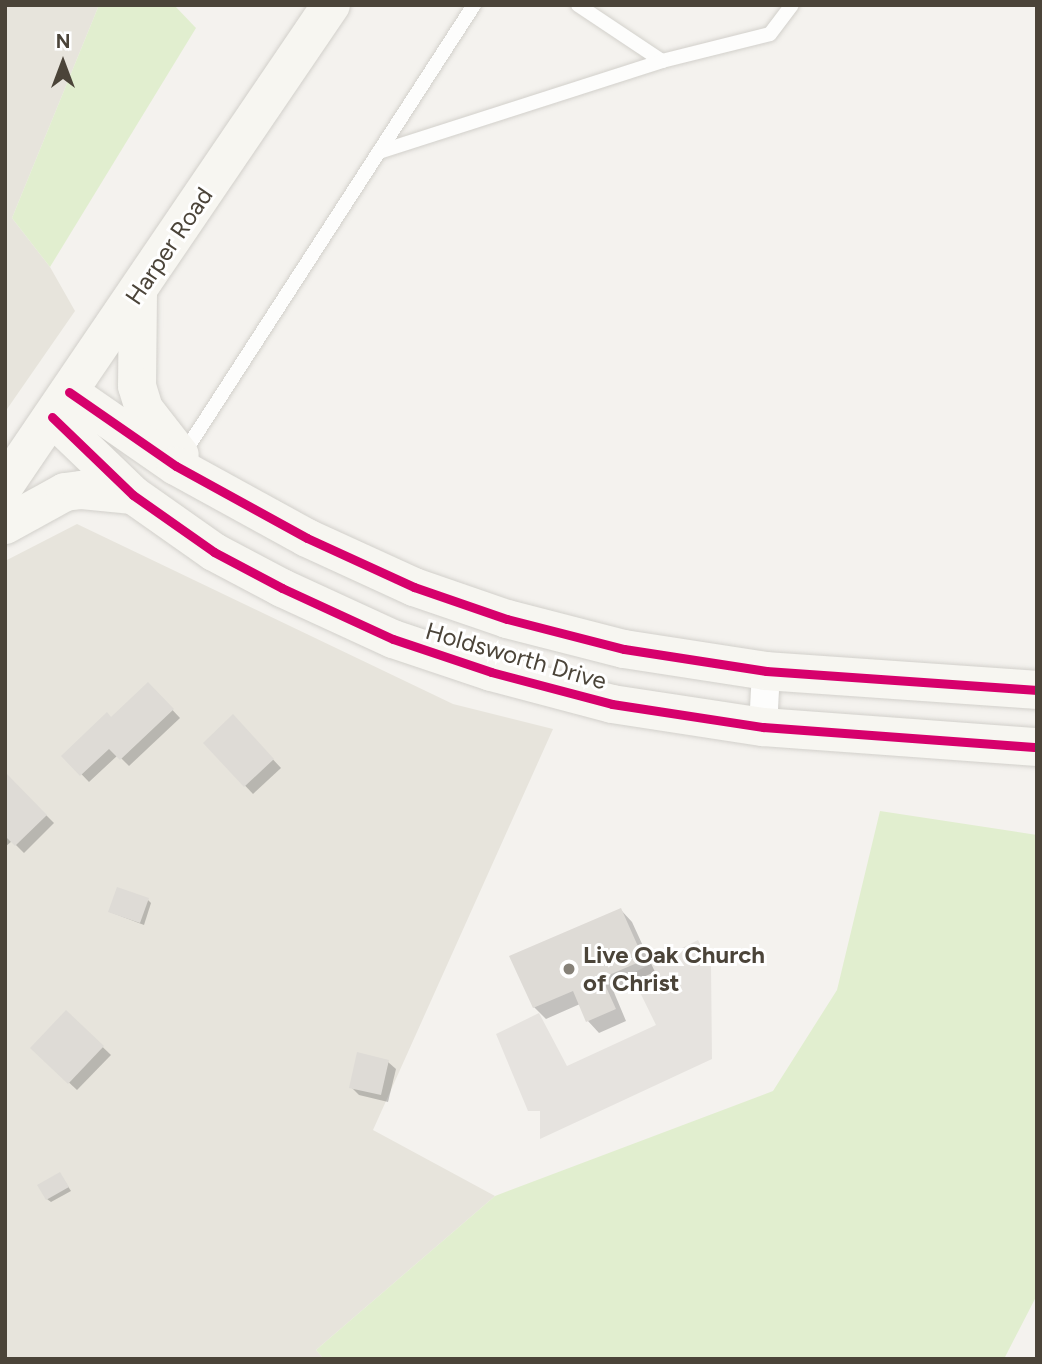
<!DOCTYPE html>
<html>
<head>
<meta charset="utf-8">
<style>
  body { margin:0 }
  #map { position:relative; width:1042px; height:1364px; overflow:hidden; background:#f4f2ee; font-family:Figtree,sans-serif }
  div>[style] { position:absolute }
  .residential>* { inset:0; background:#e7e4dc }
  .green>* { inset:0; background:#e1eecf }
  .parking>* { inset:0; background:#e6e3df }
  .shadow>* { inset:0; background:#0003 }
  .building>* { inset:0; background:#dedbd6 }
  .roads { filter:drop-shadow(0 0 2px #d2d0cb) drop-shadow(0 0 2px #d2d0cb) }
  .service>* { height:14px; margin:-7px; padding:0 7px; transform-origin:7px; border-radius:7px; background:#fdfdfc }
  .minor>* { height:28px; margin:-14px; padding:0 14px; transform-origin:14px; border-radius:14px; background:#fdfdfc }
  .secondary>* { height:38px; margin:-19px; padding:0 19px; transform-origin:19px; border-radius:19px; background:#f7f6f1 }
  .cycleway>* { height:9px; margin:-4.5px; padding:0 4.5px; transform-origin:4.5px; border-radius:4.5px; background:#d6006c }
  .dots>* { width:19px; height:19px; translate:-50% -50%; box-sizing:border-box; border:4px solid #fff; border-radius:50% }
  span { translate:-50% -50%; white-space:nowrap; text-align:center; line-height:1.15; -webkit-text-stroke:6px #fff; paint-order:stroke }
  .street-label { font-size:24px; color:#4b4439 }
  .poi-label { font-size:24px; color:#4b4439; font-weight:700 }
  .left { translate:0 -50%; text-align:left }
  .frame { position:absolute; inset:0; border:7px solid #4b4439; pointer-events:none }
  .north { position:absolute; left:28px; top:28px; width:70px; height:70px; -webkit-text-stroke:5px #fff; paint-order:stroke; rotate:0deg; font-size:19px; font-weight:700; line-height:28px; text-align:center; color:#4b4439 }
  .north::after { content:''; display:block; margin:auto; width:24px; height:32px; background:#4b4439; clip-path:polygon(50% 0,100% 100%,50% 72%,0 100%) }
</style>
</head>
<body>
<div id="map">
  <div class="residential">
    <div style="clip-path:polygon(5px 5px,99px 5px,12px 218px,50px 267px,75px 311px,5px 412px)"></div>
    <div style="clip-path:polygon(77px 524px,453px 704px,553px 729px,373px 1130px,495px 1196px,316px 1350px,324px 1359px,5px 1359px,5px 561px)"></div>
  </div>
  <div class="green">
    <div style="clip-path:polygon(99px 5px,174px 5px,196px 28px,50px 267px,12px 218px)"></div>
    <div style="clip-path:polygon(880px 811px,1037px 835px,1037px 1295px,1004px 1359px,324px 1359px,316px 1350px,495px 1196px,773px 1091px,837px 990px)"></div>
  </div>
  <div class="parking">
    <div style="clip-path:polygon(698px 940px,711px 965px,712px 1059px,540px 1139px,540px 1111px,528px 1111px,496px 1034px,539px 1013px,567px 1066px,656px 1025px,631px 974px)"></div>
  </div>
  <div class="shadow">
    <div style="clip-path:polygon(148px 684px,180px 718px,129px 766px,118px 755px,89px 782px,64px 756px,112px 719px)"></div>
    <div style="clip-path:polygon(233px 717px,281px 768px,253px 794px,205px 743px)"></div>
    <div style="clip-path:polygon(5px 774px,54px 823px,24px 853px,12px 841px,5px 847px)"></div>
    <div style="clip-path:polygon(148px 900px,151px 903px,144px 925px,110px 912px)"></div>
    <div style="clip-path:polygon(621px 910px,632px 922px,655px 972px,613px 990px,626px 1021px,599px 1033px,588px 1021px,580px 1004px,546px 1019px,534px 1007px)"></div>
    <div style="clip-path:polygon(66px 1012px,111px 1055px,77px 1090px,32px 1048px)"></div>
    <div style="clip-path:polygon(388px 1062px,396px 1069px,388px 1102px,359px 1095px,351px 1087px)"></div>
    <div style="clip-path:polygon(60px 1174px,71px 1191px,51px 1202px,47px 1199px)"></div>
  </div>
  <div class="building">
    <div style="clip-path:polygon(148px 682px,174px 709px,120px 760px,109px 749px,80px 776px,61px 756px,107px 712px,111px 717px)"></div>
    <div style="clip-path:polygon(233px 714px,274px 759px,244px 787px,203px 743px)"></div>
    <div style="clip-path:polygon(5px 772px,47px 815px,15px 846px,5px 836px)"></div>
    <div style="clip-path:polygon(117px 887px,149px 898px,140px 923px,108px 912px)"></div>
    <div style="clip-path:polygon(621px 908px,644px 960px,602px 978px,616px 1009px,586px 1022px,573px 991px,533px 1008px,509px 956px)"></div>
    <div style="clip-path:polygon(66px 1010px,104px 1046px,68px 1084px,30px 1048px)"></div>
    <div style="clip-path:polygon(357px 1052px,389px 1060px,381px 1095px,349px 1088px)"></div>
    <div style="clip-path:polygon(60px 1172px,69px 1187px,46px 1200px,37px 1185px)"></div>
  </div>
  <div class="roads">
    <div class="service">
      <div style="left:578px;top:5px;width:101px;rotate:33.7deg"></div>
      <div style="left:662px;top:61px;width:111px;rotate:-14deg"></div>
      <div style="left:770px;top:34px;width:36px;rotate:-53deg"></div>
      <div style="left:379px;top:152px;width:297px;rotate:-17.8deg"></div>
      <div style="left:182px;top:456px;width:537px;rotate:-57.08deg"></div>
    </div>
    <div class="minor">
      <div style="left:763px;top:727px;width:56px;rotate:-86.9deg"></div>
    </div>
    <div class="secondary">
      <div style="left:138px;top:292px;width:94px;rotate:90.6deg"></div>
      <div style="left:137px;top:386px;width:24px;rotate:73deg"></div>
      <div style="left:144px;top:409px;width:58px;rotate:52deg"></div>
      <div style="left:69px;top:392px;width:130px;rotate:34.7deg"></div>
      <div style="left:176px;top:466px;width:149px;rotate:28.8deg"></div>
      <div style="left:307px;top:538px;width:118px;rotate:24.6deg"></div>
      <div style="left:414px;top:587px;width:98px;rotate:19deg"></div>
      <div style="left:507px;top:619px;width:121px;rotate:14.4deg"></div>
      <div style="left:624px;top:649px;width:144px;rotate:8.8deg"></div>
      <div style="left:766px;top:671px;width:272px;rotate:4deg"></div>
      <div style="left:52px;top:417px;width:112px;rotate:43.9deg"></div>
      <div style="left:133px;top:495px;width:99px;rotate:35.1deg"></div>
      <div style="left:214px;top:552px;width:77px;rotate:27.9deg"></div>
      <div style="left:282px;top:588px;width:122px;rotate:24.7deg"></div>
      <div style="left:393px;top:639px;width:103px;rotate:18.6deg"></div>
      <div style="left:491px;top:672px;width:125px;rotate:14.8deg"></div>
      <div style="left:612px;top:704px;width:153px;rotate:8.7deg"></div>
      <div style="left:763px;top:727px;width:275px;rotate:4.2deg"></div>
      <div style="left:5px;top:485px;width:580px;rotate:-55.82deg"></div>
      <div style="left:5px;top:525px;width:68px;rotate:-28.8deg"></div>
      <div style="left:65px;top:492px;width:17px;rotate:-7deg"></div>
      <div style="left:82px;top:490px;width:51px;rotate:5.6deg"></div>
    </div>
  </div>
  <div class="cycleway">
    <div style="left:69px;top:392px;width:130px;rotate:34.7deg"></div>
    <div style="left:176px;top:466px;width:149px;rotate:28.8deg"></div>
    <div style="left:307px;top:538px;width:118px;rotate:24.6deg"></div>
    <div style="left:414px;top:587px;width:98px;rotate:19deg"></div>
    <div style="left:507px;top:619px;width:121px;rotate:14.4deg"></div>
    <div style="left:624px;top:649px;width:144px;rotate:8.8deg"></div>
    <div style="left:766px;top:671px;width:272px;rotate:4deg"></div>
    <div style="left:52px;top:417px;width:112px;rotate:43.9deg"></div>
    <div style="left:133px;top:495px;width:99px;rotate:35.1deg"></div>
    <div style="left:214px;top:552px;width:77px;rotate:27.9deg"></div>
    <div style="left:282px;top:588px;width:122px;rotate:24.7deg"></div>
    <div style="left:393px;top:639px;width:103px;rotate:18.6deg"></div>
    <div style="left:491px;top:672px;width:125px;rotate:14.8deg"></div>
    <div style="left:612px;top:704px;width:153px;rotate:8.7deg"></div>
    <div style="left:763px;top:727px;width:275px;rotate:4.2deg"></div>
  </div>
  <div class="dots">
    <div style="left:569px;top:969px;background:#868178"></div>
  </div>
  <div class="street-label">
    <span style="left:169px;top:246px;rotate:-56deg">Harper Road</span>
    <span style="left:516px;top:656px;rotate:16deg">Holdsworth Drive</span>
  </div>
  <div class="poi-label">
    <span class="left" style="left:583px;top:969px">Live Oak Church<br>of Christ</span>
  </div>
  <div class="frame"></div>
  <div class="north">N</div>
</div>
</body>
</html>
